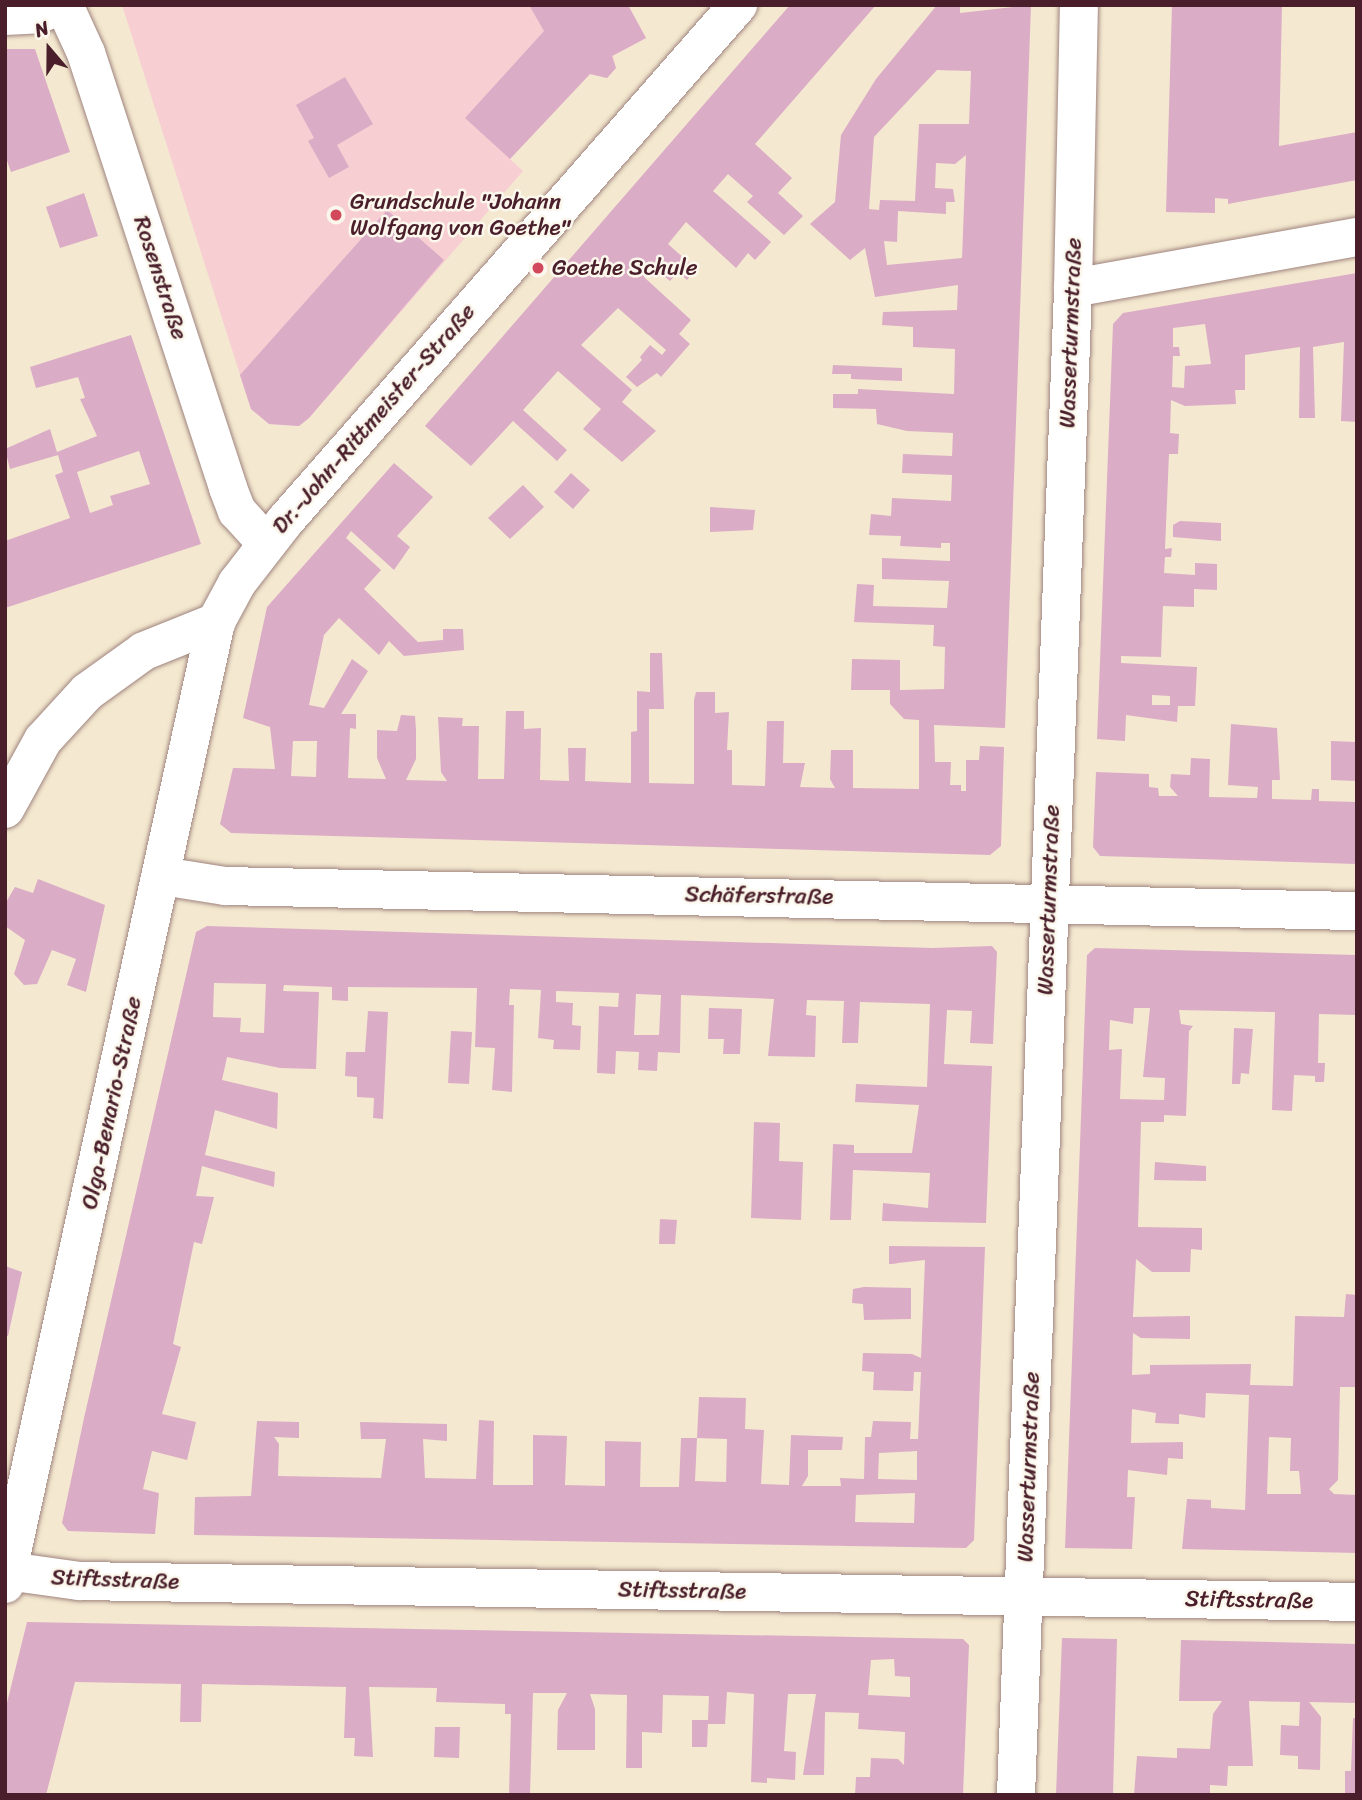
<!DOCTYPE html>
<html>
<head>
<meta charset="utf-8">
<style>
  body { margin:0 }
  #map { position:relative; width:1362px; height:1800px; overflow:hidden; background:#f4e8d0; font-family:Sriracha,sans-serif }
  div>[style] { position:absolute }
  .built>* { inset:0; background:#f7cfd3 }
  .building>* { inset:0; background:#dbacc6 }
  .roads { filter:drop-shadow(0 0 2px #9f847e) drop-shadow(0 0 2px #9f847e) }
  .minor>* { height:38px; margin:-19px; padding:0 19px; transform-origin:19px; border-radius:19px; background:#fff }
  .dots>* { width:19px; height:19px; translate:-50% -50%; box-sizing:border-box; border:4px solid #fbf7ec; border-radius:50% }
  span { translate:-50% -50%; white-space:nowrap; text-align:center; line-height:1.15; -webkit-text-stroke:5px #fbf7ec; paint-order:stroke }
  .poi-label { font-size:23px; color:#4a1f2b }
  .left { translate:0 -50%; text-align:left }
  .street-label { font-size:23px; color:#4a1f2b }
  .frame { position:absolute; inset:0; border:7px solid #4a1f2b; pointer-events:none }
  .north { position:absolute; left:14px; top:14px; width:70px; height:70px; -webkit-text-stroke:5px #fbf7ec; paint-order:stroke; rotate:340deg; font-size:19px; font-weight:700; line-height:28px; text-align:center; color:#4a1f2b }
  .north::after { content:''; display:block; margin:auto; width:24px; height:32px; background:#4a1f2b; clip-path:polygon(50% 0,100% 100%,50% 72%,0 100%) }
</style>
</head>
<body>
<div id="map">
  <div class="built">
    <div style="clip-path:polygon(122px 5px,628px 5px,646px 38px,613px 56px,616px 68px,607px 78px,590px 74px,510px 159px,523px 171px,309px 418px,299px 426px,269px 424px,251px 409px)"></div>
  </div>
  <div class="building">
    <div style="clip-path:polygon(529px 5px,628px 5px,646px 38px,612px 56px,616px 68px,607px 78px,590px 74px,510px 159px,465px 118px,544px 31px)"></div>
    <div style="clip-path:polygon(790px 5px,876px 5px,755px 144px,792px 178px,778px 193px,803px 216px,784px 235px,747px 202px,753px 196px,728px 174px,713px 191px,771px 242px,755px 260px,748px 253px,736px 268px,686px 222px,668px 244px,696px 269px,687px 280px,678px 272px,670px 281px,650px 264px,643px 271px,645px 278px,691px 320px,679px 334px,690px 344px,661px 377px,657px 373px,637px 387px,626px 377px,642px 360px,640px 357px,650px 345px,662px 355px,666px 350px,618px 308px,581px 345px,632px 390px,622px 402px,656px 431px,622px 462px,583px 429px,601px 409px,558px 371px,523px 410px,567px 450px,557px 461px,513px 421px,471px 466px,425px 426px)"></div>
    <div style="clip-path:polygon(evenodd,937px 5px,960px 5px,960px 13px,1031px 5px,1005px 728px,934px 725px,935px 762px,951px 762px,950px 785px,961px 785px,961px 791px,966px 791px,966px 760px,979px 760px,980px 746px,1004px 747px,1001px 846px,990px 855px,231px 833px,220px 824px,233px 768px,275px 769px,270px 727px,243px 718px,267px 607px,394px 463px,433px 497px,397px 536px,410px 547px,394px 570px,351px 531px,346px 538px,381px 570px,364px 589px,418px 642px,443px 640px,443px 629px,463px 629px,464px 650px,404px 656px,389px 641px,379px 655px,339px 618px,324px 635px,309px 705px,324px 708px,352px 659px,368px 671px,341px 714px,356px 714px,356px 729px,350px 728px,348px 778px,386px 779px,377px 758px,377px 730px,397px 731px,401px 715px,415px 716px,416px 730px,416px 759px,406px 780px,447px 781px,441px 772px,438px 717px,463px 718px,462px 726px,479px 726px,478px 779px,504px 779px,506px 711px,524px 711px,524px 729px,541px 728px,540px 780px,569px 781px,568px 748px,586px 748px,585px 781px,631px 783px,631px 732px,637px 731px,637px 691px,650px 692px,650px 653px,662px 653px,664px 709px,649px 709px,649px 783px,694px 784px,694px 700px,696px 692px,715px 692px,715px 713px,729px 712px,727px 750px,732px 750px,732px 785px,765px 786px,767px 721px,784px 721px,783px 763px,805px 763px,800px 787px,835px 788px,830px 779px,831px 750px,853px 750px,853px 788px,919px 789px,919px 720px,904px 719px,890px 704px,890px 690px,851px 690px,852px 659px,900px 660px,900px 690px,944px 689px,945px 647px,933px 646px,934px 625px,854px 622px,857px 584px,874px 585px,873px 606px,947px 608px,949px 581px,882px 579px,882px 558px,950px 561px,950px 543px,941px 543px,941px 548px,900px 546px,901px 536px,869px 535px,871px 514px,891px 516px,892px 498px,951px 501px,952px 475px,902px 473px,903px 454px,952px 456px,953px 433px,907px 431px,877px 424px,876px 409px,833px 408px,833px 394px,858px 394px,858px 389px,954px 394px,955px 349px,913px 347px,913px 327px,882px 325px,883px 312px,957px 310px,958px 285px,875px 297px,865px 248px,850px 260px,810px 224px,835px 202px,841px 135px,876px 79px,937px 5px,937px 70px,971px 71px,969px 124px,919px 124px,915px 201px,880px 200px,879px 210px,869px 209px,874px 137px,937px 70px,937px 5px,966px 155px,962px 258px,887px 265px,884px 241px,897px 242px,898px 211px,946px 214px,946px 202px,955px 202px,953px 189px,935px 188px,936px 163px,955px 164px,966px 155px,937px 5px,293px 741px,317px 741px,316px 777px,291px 776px,293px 741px)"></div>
    <div style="clip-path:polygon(1172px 5px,1282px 5px,1279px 146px,1357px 132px,1357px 180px,1228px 204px,1228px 199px,1215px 198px,1215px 213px,1166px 212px)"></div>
    <div style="clip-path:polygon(5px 49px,35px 49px,70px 152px,11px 172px,5px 155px)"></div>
    <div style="clip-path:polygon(345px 77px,373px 124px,337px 145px,349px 167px,329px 178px,308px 141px,314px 138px,296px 105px)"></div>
    <div style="clip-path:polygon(84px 193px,98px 236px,60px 248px,46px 207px)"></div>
    <div style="clip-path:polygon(387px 210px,444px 260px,309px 418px,299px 426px,269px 424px,251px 409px,240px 375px)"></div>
    <div style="clip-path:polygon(evenodd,1357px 273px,1357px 422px,1341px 421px,1344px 342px,1313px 347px,1315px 418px,1299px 418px,1300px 347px,1245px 355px,1245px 390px,1235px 390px,1236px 404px,1185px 406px,1171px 400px,1170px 433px,1179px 434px,1178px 454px,1169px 454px,1165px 549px,1172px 548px,1171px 557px,1165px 557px,1164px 573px,1195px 575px,1195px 563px,1217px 564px,1217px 590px,1194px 589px,1194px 607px,1163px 606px,1161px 657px,1121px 656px,1121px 663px,1197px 667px,1195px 706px,1178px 706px,1177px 722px,1126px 715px,1125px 741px,1097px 739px,1113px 324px,1123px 313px,1357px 273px,1205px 324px,1211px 364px,1185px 366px,1184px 388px,1172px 387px,1173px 356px,1180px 356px,1179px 347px,1173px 347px,1173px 328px,1205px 324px,1357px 273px,1152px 695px,1170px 696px,1170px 705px,1152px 705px,1152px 695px)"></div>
    <div style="clip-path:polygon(evenodd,131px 335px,201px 544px,5px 608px,5px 541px,70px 518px,55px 475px,63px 472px,58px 455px,10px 469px,5px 449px,50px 429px,57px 452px,97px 436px,80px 399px,85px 398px,78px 377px,36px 388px,30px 367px,131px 335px,139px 451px,150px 484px,110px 496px,113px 505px,90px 513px,77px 472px,139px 451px)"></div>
    <div style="clip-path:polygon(833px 365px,902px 368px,902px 381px,851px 379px,851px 374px,832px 374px)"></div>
    <div style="clip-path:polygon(571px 473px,590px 490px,573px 509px,554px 492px)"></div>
    <div style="clip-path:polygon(523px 485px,544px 507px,510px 539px,488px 518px)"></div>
    <div style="clip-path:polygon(710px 507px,755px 510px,753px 530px,710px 532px)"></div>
    <div style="clip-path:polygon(1180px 521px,1221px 523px,1221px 541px,1173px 537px,1173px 525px)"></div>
    <div style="clip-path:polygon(1231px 724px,1277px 728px,1280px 780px,1272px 780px,1272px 799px,1311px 800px,1312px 789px,1319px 789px,1319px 801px,1357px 802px,1357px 864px,1100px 856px,1093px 847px,1096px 772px,1149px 774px,1149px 787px,1158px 788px,1159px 796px,1178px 796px,1170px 787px,1171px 774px,1190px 775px,1191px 758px,1210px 759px,1209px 797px,1257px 798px,1258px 787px,1228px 785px)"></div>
    <div style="clip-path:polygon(1331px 741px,1357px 742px,1357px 781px,1331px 780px)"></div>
    <div style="clip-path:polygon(38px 879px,105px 905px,86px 992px,67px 985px,76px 959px,52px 950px,37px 984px,24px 985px,14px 974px,25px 940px,5px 926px,5px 904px,15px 887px,33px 893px)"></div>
    <div style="clip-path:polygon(evenodd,207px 926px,932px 948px,992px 946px,997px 952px,993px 1044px,970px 1043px,972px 1011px,947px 1010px,944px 1064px,992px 1066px,986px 1223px,882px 1221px,883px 1203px,928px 1208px,930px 1173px,853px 1170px,851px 1220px,830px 1220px,833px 1144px,854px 1145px,854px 1153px,912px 1153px,919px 1105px,855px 1102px,856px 1084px,927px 1087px,930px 1004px,860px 1002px,858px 1043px,842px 1043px,844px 1001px,807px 1000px,806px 1015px,816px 1016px,815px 1057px,768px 1056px,774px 999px,681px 995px,680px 1053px,658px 1052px,657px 1071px,638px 1070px,639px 1052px,616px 1051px,615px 1074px,597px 1073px,599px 1006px,618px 1007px,619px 993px,556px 991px,556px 1002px,573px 1003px,572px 1025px,581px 1026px,580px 1050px,553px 1049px,554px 1040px,538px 1038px,541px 990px,510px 989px,509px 1005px,514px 1005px,512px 1092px,492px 1090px,495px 1048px,475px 1047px,477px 988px,348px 987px,348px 1001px,332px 1000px,332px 987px,284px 985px,283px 991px,319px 992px,316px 1069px,280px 1068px,227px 1057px,222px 1080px,278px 1093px,277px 1129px,215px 1110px,205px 1155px,275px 1172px,274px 1187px,202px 1166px,196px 1196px,214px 1197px,202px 1244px,194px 1242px,173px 1344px,181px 1347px,162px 1414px,196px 1422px,187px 1460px,152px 1451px,143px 1489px,159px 1493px,155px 1534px,68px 1531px,62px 1523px,84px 1418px,196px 932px,207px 926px,214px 983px,266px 984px,264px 1033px,240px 1032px,241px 1018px,213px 1017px,214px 983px,207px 926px,636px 994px,661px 995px,659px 1035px,634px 1035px,636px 994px)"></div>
    <div style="clip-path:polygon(evenodd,1095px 948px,1357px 955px,1357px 1015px,1319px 1014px,1318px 1063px,1325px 1063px,1324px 1082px,1315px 1082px,1315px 1076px,1294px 1075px,1292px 1111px,1272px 1110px,1275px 1012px,1179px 1010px,1181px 1024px,1193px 1026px,1189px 1031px,1186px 1116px,1164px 1115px,1164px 1122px,1141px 1122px,1138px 1227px,1202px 1228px,1202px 1250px,1191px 1249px,1190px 1272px,1152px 1272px,1136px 1259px,1133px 1317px,1190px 1316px,1190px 1339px,1141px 1338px,1133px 1333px,1132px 1375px,1150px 1374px,1150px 1365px,1251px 1364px,1250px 1385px,1293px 1386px,1295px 1316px,1344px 1317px,1346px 1294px,1357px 1295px,1357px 1387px,1340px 1387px,1338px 1480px,1329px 1489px,1334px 1494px,1357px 1495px,1357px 1553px,1182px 1549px,1187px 1499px,1211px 1500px,1211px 1508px,1245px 1510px,1249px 1395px,1206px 1393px,1205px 1418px,1179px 1414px,1179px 1424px,1155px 1423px,1156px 1413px,1132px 1409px,1131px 1443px,1183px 1442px,1183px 1459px,1168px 1458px,1167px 1475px,1128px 1470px,1127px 1497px,1135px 1497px,1132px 1549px,1065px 1548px,1087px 955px,1095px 948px,1134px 1008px,1150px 1008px,1143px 1077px,1165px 1078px,1164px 1100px,1120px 1099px,1122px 1049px,1109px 1050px,1110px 1020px,1133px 1024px,1134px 1008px,1095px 948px,1269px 1437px,1291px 1438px,1290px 1471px,1299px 1471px,1301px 1494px,1267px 1494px,1269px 1437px)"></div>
    <div style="clip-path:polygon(709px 1008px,742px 1009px,740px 1054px,723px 1054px,724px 1039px,708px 1039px)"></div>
    <div style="clip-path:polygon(368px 1011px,388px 1012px,383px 1119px,373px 1118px,374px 1098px,357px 1097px,357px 1077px,345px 1076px,346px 1052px,365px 1052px)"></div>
    <div style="clip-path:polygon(1234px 1028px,1253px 1029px,1249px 1074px,1241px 1073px,1240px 1084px,1232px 1084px)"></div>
    <div style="clip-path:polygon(451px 1031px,472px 1032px,469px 1084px,448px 1083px)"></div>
    <div style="clip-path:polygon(754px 1122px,780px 1123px,779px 1161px,803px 1162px,801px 1220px,751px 1218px)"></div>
    <div style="clip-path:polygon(1155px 1162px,1206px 1166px,1206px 1181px,1154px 1180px)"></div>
    <div style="clip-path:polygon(660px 1219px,677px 1220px,675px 1244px,659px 1244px)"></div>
    <div style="clip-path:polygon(evenodd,889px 1246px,985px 1247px,974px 1540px,966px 1548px,194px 1535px,195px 1497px,251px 1496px,257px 1421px,299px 1422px,299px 1438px,274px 1437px,279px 1444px,278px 1476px,381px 1478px,386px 1439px,361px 1439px,360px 1422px,447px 1424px,447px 1441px,423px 1439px,425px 1478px,476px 1479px,479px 1420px,494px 1421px,493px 1485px,533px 1485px,533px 1435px,567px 1436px,565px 1485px,605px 1486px,605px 1441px,641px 1442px,640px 1487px,679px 1487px,681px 1438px,697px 1438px,695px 1481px,726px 1482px,727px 1439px,697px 1438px,699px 1397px,746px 1398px,745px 1429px,764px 1430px,761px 1484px,789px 1485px,791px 1435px,843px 1437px,842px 1450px,808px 1450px,808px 1476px,802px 1486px,841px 1486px,840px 1478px,864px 1479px,865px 1437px,871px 1437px,873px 1421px,911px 1422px,910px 1439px,918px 1439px,921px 1372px,914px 1372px,913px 1391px,873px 1390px,874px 1372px,862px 1371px,863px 1353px,912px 1354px,921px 1358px,925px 1260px,889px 1264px,889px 1246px,917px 1451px,917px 1480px,878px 1479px,879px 1453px,917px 1451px,889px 1246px,915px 1493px,914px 1523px,855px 1522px,856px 1495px,915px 1493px)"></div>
    <div style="clip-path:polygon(5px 1266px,22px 1272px,8px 1336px,5px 1335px)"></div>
    <div style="clip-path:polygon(864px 1287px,911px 1288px,911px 1319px,864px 1320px,863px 1304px,852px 1303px,853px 1289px)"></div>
    <div style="clip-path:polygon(evenodd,27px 1622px,963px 1639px,969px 1645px,963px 1795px,855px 1795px,856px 1777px,870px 1777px,871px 1758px,898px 1759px,904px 1765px,905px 1732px,858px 1729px,859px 1713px,825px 1712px,824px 1775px,803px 1775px,816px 1694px,788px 1694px,784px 1751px,796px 1752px,795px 1780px,767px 1778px,767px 1783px,751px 1782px,754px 1694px,727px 1692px,725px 1724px,708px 1724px,707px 1747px,692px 1747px,692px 1720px,708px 1720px,709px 1696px,663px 1695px,662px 1733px,642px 1732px,642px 1768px,626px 1768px,627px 1695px,590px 1694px,595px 1709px,595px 1750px,557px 1750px,558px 1710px,567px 1693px,533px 1693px,530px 1795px,509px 1795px,511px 1714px,505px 1714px,505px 1704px,436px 1702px,437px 1688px,369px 1687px,373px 1757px,354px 1756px,355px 1738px,344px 1738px,346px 1687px,202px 1684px,201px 1722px,180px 1722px,181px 1684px,75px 1682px,46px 1795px,5px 1795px,5px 1711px,27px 1622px,894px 1659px,895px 1676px,910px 1677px,910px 1697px,868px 1695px,871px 1660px,894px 1659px)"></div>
    <div style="clip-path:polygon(1062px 1638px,1117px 1639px,1113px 1795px,1056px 1795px)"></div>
    <div style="clip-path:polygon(1181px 1640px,1357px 1644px,1357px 1703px,1309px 1702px,1321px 1717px,1320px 1770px,1298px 1769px,1298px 1756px,1280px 1755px,1281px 1725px,1299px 1726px,1300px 1702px,1249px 1701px,1253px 1766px,1228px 1766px,1227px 1786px,1210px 1785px,1210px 1795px,1134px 1795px,1137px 1756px,1177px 1758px,1177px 1748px,1210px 1749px,1213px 1714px,1222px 1701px,1179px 1701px)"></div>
    <div style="clip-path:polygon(1353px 1718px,1357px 1718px,1357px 1795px,1345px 1795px,1345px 1771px,1351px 1771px)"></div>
    <div style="clip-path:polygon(435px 1727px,460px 1727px,459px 1758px,434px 1757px)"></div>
  </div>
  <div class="roads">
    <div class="minor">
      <div style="left:64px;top:5px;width:53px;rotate:65.4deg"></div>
      <div style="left:86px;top:53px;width:458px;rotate:71.9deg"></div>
      <div style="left:228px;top:488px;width:25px;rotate:69deg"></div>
      <div style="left:237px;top:511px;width:43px;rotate:47.8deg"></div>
      <div style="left:5px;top:16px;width:34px;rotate:-3deg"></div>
      <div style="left:39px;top:14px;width:25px;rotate:-21deg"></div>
      <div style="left:1073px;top:288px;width:289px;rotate:-10.2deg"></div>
      <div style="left:5px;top:809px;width:79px;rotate:-61.2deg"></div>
      <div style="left:43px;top:740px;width:65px;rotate:-47.5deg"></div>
      <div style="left:87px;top:692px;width:70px;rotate:-35.7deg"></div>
      <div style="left:144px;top:651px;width:78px;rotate:-21.9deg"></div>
      <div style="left:162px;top:876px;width:64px;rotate:9deg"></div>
      <div style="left:225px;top:886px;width:1132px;rotate:1.27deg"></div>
      <div style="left:8px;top:1571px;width:72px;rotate:8deg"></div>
      <div style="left:79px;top:1581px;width:1278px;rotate:0.94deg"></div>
      <div style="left:5px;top:1584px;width:985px;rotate:-77.63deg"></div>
      <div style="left:216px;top:622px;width:44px;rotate:-61.7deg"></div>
      <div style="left:237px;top:583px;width:78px;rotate:-52.3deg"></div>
      <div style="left:285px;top:521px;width:687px;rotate:-48.72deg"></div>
      <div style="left:1016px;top:1795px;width:1508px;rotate:-87.83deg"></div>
      <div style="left:1073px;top:288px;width:283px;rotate:-88.8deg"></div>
    </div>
  </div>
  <div class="dots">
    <div style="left:336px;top:215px;background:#d1495b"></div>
    <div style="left:538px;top:268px;background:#d1495b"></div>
  </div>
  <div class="poi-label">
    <span class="left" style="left:350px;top:215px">Grundschule "Johann<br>Wolfgang von Goethe"</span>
    <span class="left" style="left:552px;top:268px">Goethe Schule</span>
  </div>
  <div class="street-label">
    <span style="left:160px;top:278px;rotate:72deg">Rosenstraße</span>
    <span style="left:1071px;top:333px;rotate:-88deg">Wasserturmstraße</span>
    <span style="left:374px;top:419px;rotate:-49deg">Dr.-John-Rittmeister-Straße</span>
    <span style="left:759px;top:896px;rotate:1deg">Schäferstraße</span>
    <span style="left:1049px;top:900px;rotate:-88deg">Wasserturmstraße</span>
    <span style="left:112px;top:1103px;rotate:-78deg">Olga-Benario-Straße</span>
    <span style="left:1029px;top:1467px;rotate:-88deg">Wasserturmstraße</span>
    <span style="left:115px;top:1580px;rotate:2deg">Stiftsstraße</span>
    <span style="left:682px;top:1591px;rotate:1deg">Stiftsstraße</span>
    <span style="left:1249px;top:1600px;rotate:1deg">Stiftsstraße</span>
  </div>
  <div class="frame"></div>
  <div class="north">N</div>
</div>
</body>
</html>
